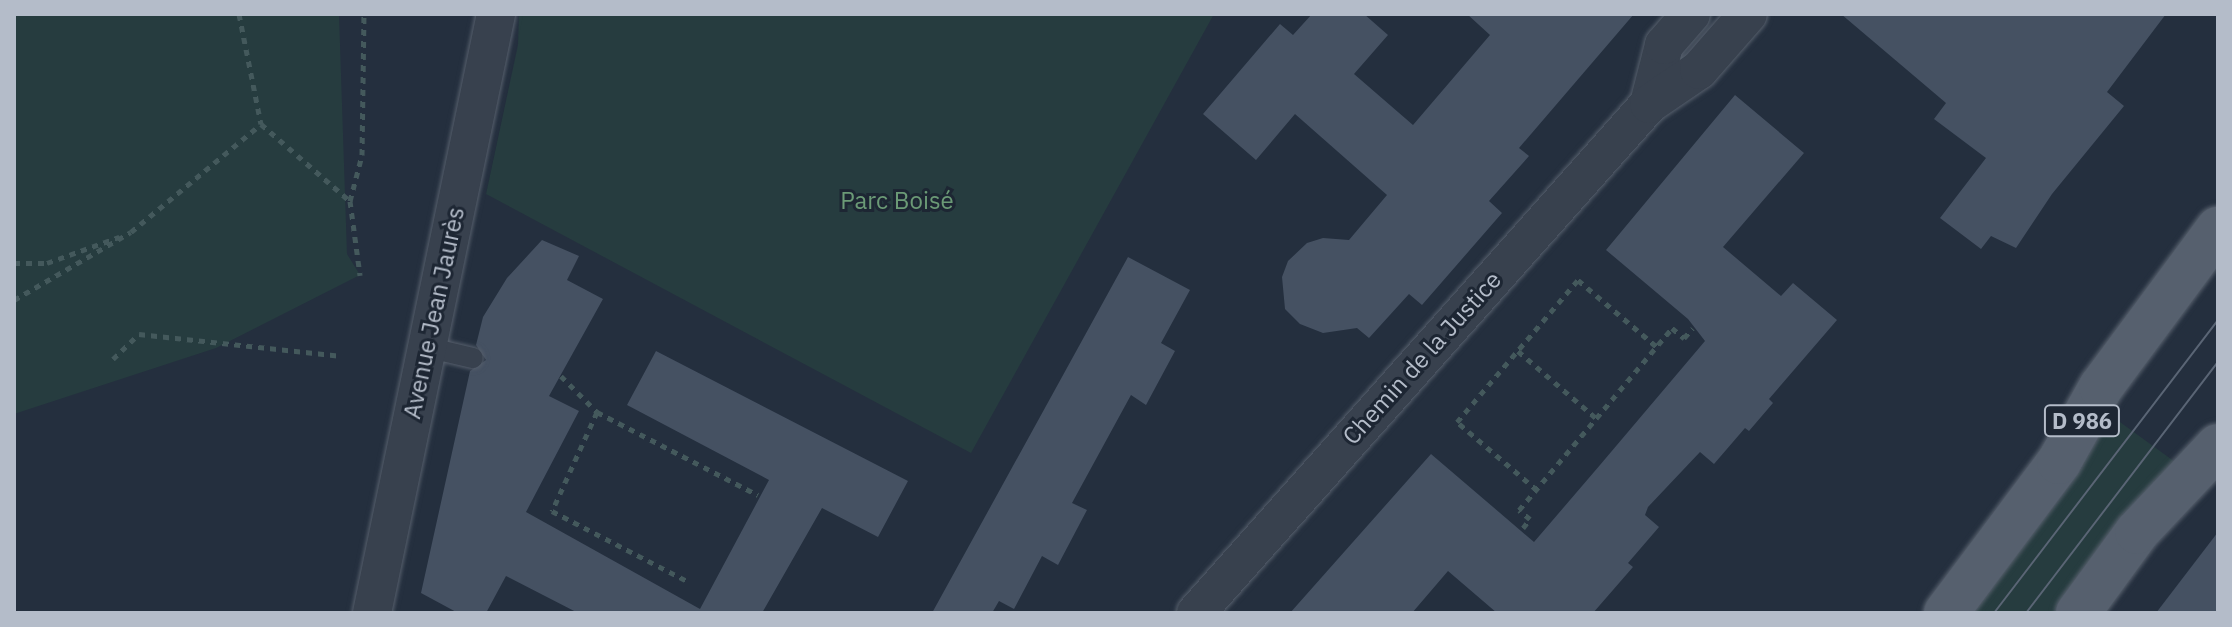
<!DOCTYPE html>
<html>
<head>
<meta charset="utf-8">
<style>
  body { margin:0 }
  #map { position:relative; width:2232px; height:627px; overflow:hidden; background:#242f3e; font-family:"IBM Plex Sans",sans-serif }
  div>[style] { position:absolute }
  .green>* { inset:0; background:#263c3f }
  .building>* { inset:0; background:#455162 }
  .path>* { height:5px; margin-top:-2.5px; transform-origin:0; background:repeating-linear-gradient(90deg,#44595c 0 6px,transparent 0 12px) }
  .roads { filter:drop-shadow(0 0 2px #565f6c) drop-shadow(0 0 2px #565f6c) }
  .lane>* { height:20px; margin:-10px; padding:0 10px; transform-origin:10px; border-radius:10px; background:#38414e }
  .street>* { height:38px; margin:-19px; padding:0 19px; transform-origin:19px; border-radius:19px; background:#38414e }
  .primary>* { height:44px; margin:-22px; padding:0 22px; transform-origin:22px; border-radius:22px; background:#56606e }
  .tram>* { height:2px; margin:-1px; padding:0 1px; transform-origin:1px; border-radius:1px; background:#5a6575 }
  span { translate:-50% -50%; white-space:nowrap; text-align:center; line-height:1.15; -webkit-text-stroke:6px #1d2633; paint-order:stroke }
  .shield-label span { padding:2px 6px; background:#1d2633; border:2px solid; border-radius:6px; -webkit-text-stroke-width:0 }
  .shield-label { font-size:22px; color:#b4bcc9; font-weight:700 }
  .park-label { font-size:24px; color:#6b9a76 }
  .street-label { font-size:24px; color:#b4bcc9 }
  .frame { position:absolute; inset:0; border:16px solid #b4bcc9; pointer-events:none }
</style>
</head>
<body>
<div id="map">
  <div class="green">
    <div style="clip-path:polygon(14px 14px,339px 14px,347px 254px,360px 275px,216px 348px,14px 414px)"></div>
    <div style="clip-path:polygon(519px 14px,1214px 14px,971px 453px,486px 194px,518px 45px)"></div>
    <div style="clip-path:polygon(2102px 409px,2182px 467px,2060px 613px,1960px 613px)"></div>
  </div>
  <div class="building">
    <div style="clip-path:polygon(1312px 14px,1364px 14px,1388px 35px,1354px 74px,1413px 125px,1490px 35px,1467px 14px,1634px 14px,1519px 148px,1529px 156px,1489px 201px,1502px 213px,1422px 305px,1409px 294px,1369px 338px,1357px 328px,1323px 333px,1300px 324px,1285px 309px,1282px 277px,1288px 261px,1307px 243px,1323px 238px,1349px 240px,1387px 195px,1295px 114px,1256px 160px,1203px 114px,1280px 24px,1293px 35px)"></div>
    <div style="clip-path:polygon(1841px 14px,2166px 14px,2107px 92px,2124px 106px,2052px 194px,2016px 248px,1991px 236px,1981px 249px,1940px 218px,1986px 158px,1934px 119px,1946px 103px)"></div>
    <div style="clip-path:polygon(1735px 95px,1804px 153px,1723px 247px,1781px 296px,1793px 283px,1837px 320px,1769px 399px,1773px 403px,1749px 431px,1745px 428px,1714px 464px,1700px 452px,1648px 507px,1645px 515px,1659px 527px,1628px 563px,1633px 567px,1593px 613px,1497px 613px,1448px 571px,1412px 613px,1290px 613px,1431px 454px,1534px 542px,1600px 465px,1705px 341px,1688px 319px,1606px 250px)"></div>
    <div style="clip-path:polygon(542px 240px,579px 256px,567px 280px,603px 299px,549px 396px,579px 411px,526px 512px,700px 609px,769px 480px,627px 405px,656px 351px,908px 481px,878px 537px,822px 508px,762px 613px,578px 613px,506px 576px,486px 613px,458px 613px,421px 593px,470px 371px,486px 360px,476px 345px,483px 317px,507px 278px)"></div>
    <div style="clip-path:polygon(1128px 257px,1190px 290px,1161px 343px,1175px 351px,1146px 405px,1131px 395px,1072px 503px,1087px 510px,1058px 565px,1042px 556px,1014px 609px,999px 601px,992px 613px,932px 613px)"></div>
    <div style="clip-path:polygon(2218px 532px,2218px 613px,2156px 613px)"></div>
  </div>
  <div class="path">
    <div style="left:239px;top:14px;width:112px;rotate:78.7deg"></div>
    <div style="left:261px;top:124px;width:118px;rotate:40.9deg"></div>
    <div style="left:350px;top:201px;width:75px;rotate:82.3deg"></div>
    <div style="left:350px;top:201px;width:48px;rotate:-75.4deg"></div>
    <div style="left:362px;top:155px;width:141px;rotate:-89.2deg"></div>
    <div style="left:14px;top:263px;width:33px"></div>
    <div style="left:47px;top:263px;width:77px;rotate:-19.9deg"></div>
    <div style="left:14px;top:300px;width:135px;rotate:-30.2deg"></div>
    <div style="left:131px;top:232px;width:169px;rotate:-39.7deg"></div>
    <div style="left:1518px;top:351px;width:103px;rotate:40.7deg"></div>
    <div style="left:113px;top:359px;width:36px;rotate:-44deg"></div>
    <div style="left:139px;top:334px;width:204px;rotate:6.2deg"></div>
    <div style="left:561px;top:376px;width:51px;rotate:45deg"></div>
    <div style="left:597px;top:412px;width:181px;rotate:27.3deg"></div>
    <div style="left:597px;top:412px;width:109px;rotate:114.4deg"></div>
    <div style="left:552px;top:511px;width:154px;rotate:27.4deg"></div>
    <div style="left:1537px;top:490px;width:105px;rotate:-139.6deg"></div>
    <div style="left:1457px;top:422px;width:187px;rotate:-49.6deg"></div>
    <div style="left:1578px;top:280px;width:104px;rotate:40.3deg"></div>
    <div style="left:1523px;top:528px;width:11px;rotate:-52deg"></div>
    <div style="left:1530px;top:519px;width:14px;rotate:-141deg"></div>
    <div style="left:1519px;top:510px;width:238px;rotate:-49.9deg"></div>
    <div style="left:1672px;top:328px;width:16px;rotate:40deg"></div>
    <div style="left:1684px;top:338px;width:13px;rotate:-48deg"></div>
  </div>
  <div class="roads">
    <div class="lane">
      <div style="left:426px;top:347px;width:48px;rotate:13.2deg"></div>
    </div>
    <div class="street">
      <div style="left:1649px;top:104px;width:61px;rotate:-75.7deg"></div>
      <div style="left:1664px;top:45px;width:41px;rotate:-48.9deg"></div>
      <div style="left:372px;top:613px;width:612px;rotate:-78.3deg"></div>
      <div style="left:1196px;top:613px;width:681px;rotate:-48.33deg"></div>
      <div style="left:1649px;top:104px;width:60px;rotate:-34.2deg"></div>
      <div style="left:1699px;top:70px;width:74px;rotate:-48.8deg"></div>
    </div>
    <div class="primary">
      <div style="left:1946px;top:613px;width:189px;rotate:-53.2deg"></div>
      <div style="left:2059px;top:462px;width:86px;rotate:-60.8deg"></div>
      <div style="left:2101px;top:387px;width:197px;rotate:-53.5deg"></div>
      <div style="left:2078px;top:613px;width:100px;rotate:-53.9deg"></div>
      <div style="left:2137px;top:532px;width:118px;rotate:-46.7deg"></div>
    </div>
  </div>
  <div class="tram">
    <div style="left:1994px;top:613px;width:369px;rotate:-52.6deg"></div>
    <div style="left:2026px;top:613px;width:316px;rotate:-52.6deg"></div>
  </div>
  <div class="shield-label">
    <span style="left:2082px;top:421px">D 986</span>
  </div>
  <div class="park-label">
    <span style="left:897px;top:201px">Parc Boisé</span>
  </div>
  <div class="street-label">
    <span style="left:434px;top:313px;rotate:-78deg">Avenue Jean Jaurès</span>
    <span style="left:1422px;top:358px;rotate:-48deg">Chemin de la Justice</span>
  </div>
  <div class="frame"></div>
</div>
</body>
</html>
